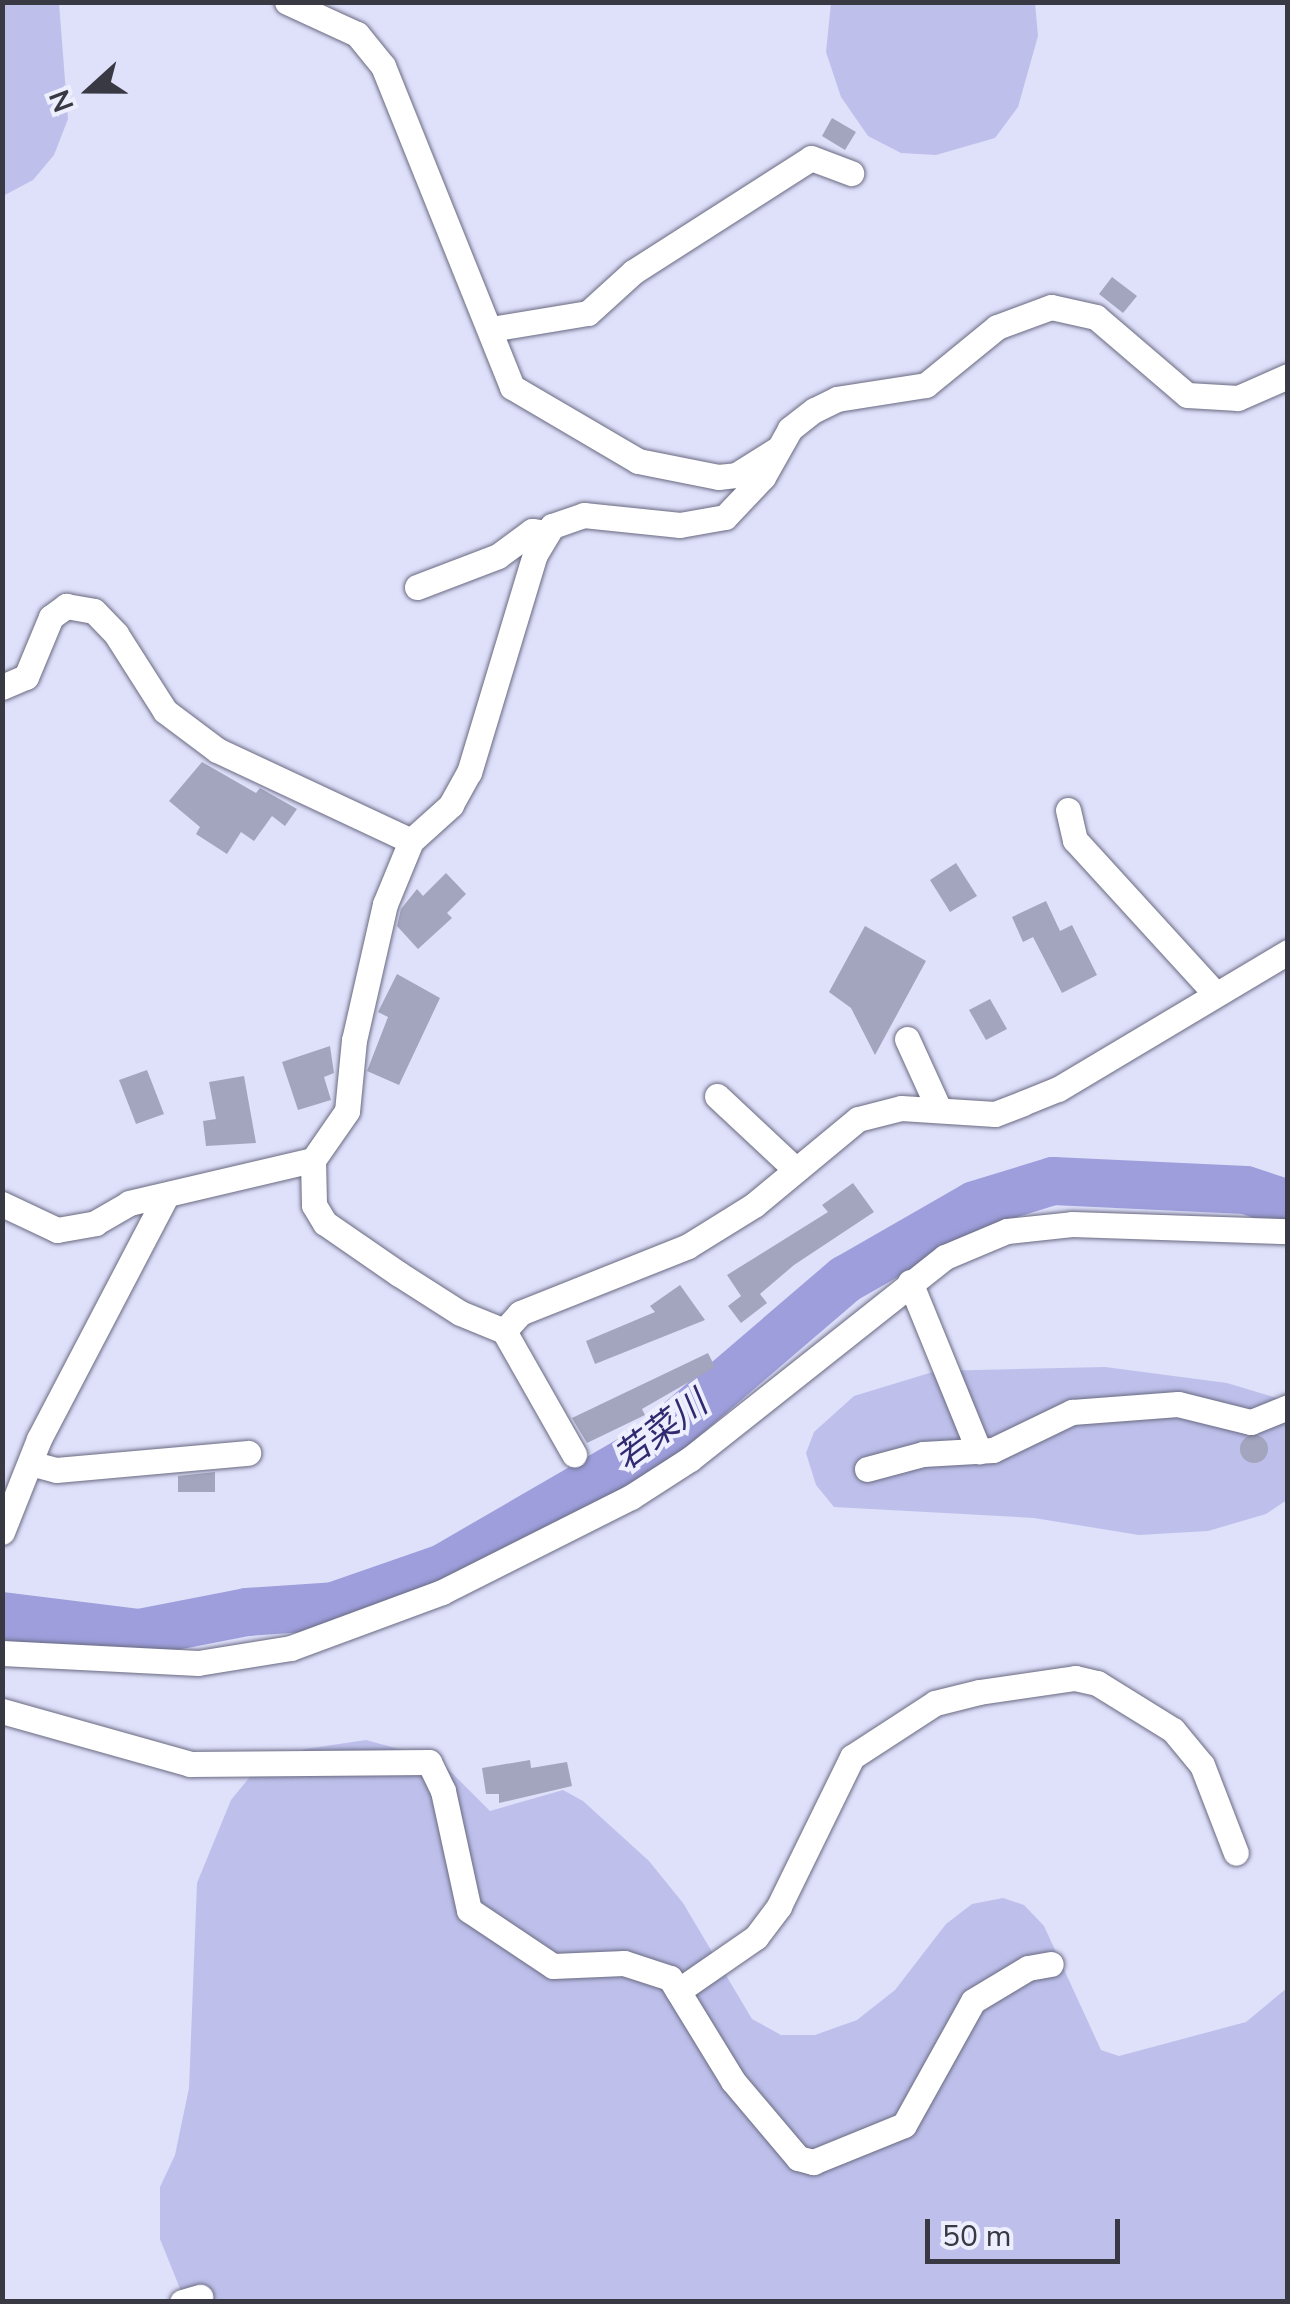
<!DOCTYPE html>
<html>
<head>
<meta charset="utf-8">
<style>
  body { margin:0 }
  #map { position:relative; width:1290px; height:2304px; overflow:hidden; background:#dfe0fa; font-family:"Nunito Sans","Noto Sans JP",sans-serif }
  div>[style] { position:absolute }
  .green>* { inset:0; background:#bec0eb }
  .river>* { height:48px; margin:-24px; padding:0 24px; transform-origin:24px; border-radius:24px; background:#9d9edb }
  .building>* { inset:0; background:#a3a4bd }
  .round { border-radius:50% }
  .roads { filter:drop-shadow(0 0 2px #696a81) drop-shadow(0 0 2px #696a81) }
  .street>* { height:25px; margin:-12.5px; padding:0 12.5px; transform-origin:12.5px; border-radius:12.5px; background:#fff }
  span { translate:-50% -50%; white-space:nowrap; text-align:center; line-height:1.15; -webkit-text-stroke:8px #edeefe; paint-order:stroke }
  .water-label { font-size:35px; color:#312a70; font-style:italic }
  .frame { position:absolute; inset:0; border:5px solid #383943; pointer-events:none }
  .north { position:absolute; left:40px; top:40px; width:100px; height:100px; -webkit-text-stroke:8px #edeefe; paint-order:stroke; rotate:249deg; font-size:28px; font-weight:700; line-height:40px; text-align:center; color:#383943 }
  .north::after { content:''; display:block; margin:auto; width:35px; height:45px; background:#383943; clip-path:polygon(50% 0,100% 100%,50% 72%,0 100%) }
  .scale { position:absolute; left:925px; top:2219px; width:195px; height:45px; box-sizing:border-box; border:5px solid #383943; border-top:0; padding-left:12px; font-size:30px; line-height:35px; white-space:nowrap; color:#383943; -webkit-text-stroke:8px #edeefe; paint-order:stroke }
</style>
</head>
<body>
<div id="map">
  <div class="green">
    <div style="clip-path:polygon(3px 2px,59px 3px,68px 119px,54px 155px,33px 180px,3px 196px)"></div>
    <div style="clip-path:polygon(831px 3px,1035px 3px,1038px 36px,1018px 107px,995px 138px,936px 155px,901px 153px,868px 136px,841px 97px,826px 52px)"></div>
    <div style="clip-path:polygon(1105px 1367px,1227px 1383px,1287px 1401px,1287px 1500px,1266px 1514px,1208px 1531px,1139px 1535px,1034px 1518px,834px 1507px,816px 1485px,806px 1453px,814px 1432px,854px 1396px,936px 1371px)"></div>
    <div style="clip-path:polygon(366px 1740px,439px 1760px,490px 1811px,563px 1790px,583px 1801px,649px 1861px,683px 1903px,752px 2019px,781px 2035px,815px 2035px,857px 2020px,895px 1990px,946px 1924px,972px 1904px,1003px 1898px,1024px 1905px,1044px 1926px,1101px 2050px,1119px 2056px,1246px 2022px,1287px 1988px,1287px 2301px,185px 2301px,160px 2239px,160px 2187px,175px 2155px,189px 2088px,197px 1883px,231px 1800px,253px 1773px,305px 1749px)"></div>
  </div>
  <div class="river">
    <div style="left:2px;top:1616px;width:138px;rotate:7.1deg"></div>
    <div style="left:139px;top:1633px;width:110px;rotate:-11deg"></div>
    <div style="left:247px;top:1612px;width:87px;rotate:-3.9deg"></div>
    <div style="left:334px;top:1606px;width:115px;rotate:-19.2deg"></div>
    <div style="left:443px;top:1568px;width:233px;rotate:-30.1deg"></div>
    <div style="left:645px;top:1451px;width:265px;rotate:-40.6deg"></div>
    <div style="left:846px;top:1279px;width:149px;rotate:-29.8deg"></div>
    <div style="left:975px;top:1205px;width:82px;rotate:-17.1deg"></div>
    <div style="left:1053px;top:1181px;width:193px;rotate:2.7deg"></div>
    <div style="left:1246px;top:1190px;width:44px;rotate:18.4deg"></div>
  </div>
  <div class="building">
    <div style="clip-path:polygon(832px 118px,856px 132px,845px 150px,822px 136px)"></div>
    <div style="clip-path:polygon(1112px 277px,1137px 296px,1123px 313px,1099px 294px)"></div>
    <div style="clip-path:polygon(202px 762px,256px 793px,260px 788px,297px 809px,285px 826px,272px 816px,254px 841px,241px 832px,227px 854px,196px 834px,200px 827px,169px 801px)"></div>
    <div style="clip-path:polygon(956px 863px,977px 896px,950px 912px,930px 880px)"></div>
    <div style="clip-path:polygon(446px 873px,466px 894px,447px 913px,452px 918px,418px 949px,397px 926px,401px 909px,417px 889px,423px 896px)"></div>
    <div style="clip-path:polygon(1046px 901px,1060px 931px,1072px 925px,1097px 975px,1062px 993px,1033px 937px,1023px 942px,1012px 917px)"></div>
    <div style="clip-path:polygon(865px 926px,926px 961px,875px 1055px,851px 1008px,829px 992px)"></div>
    <div style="clip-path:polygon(397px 974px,440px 998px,399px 1085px,367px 1071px,388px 1017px,378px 1012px)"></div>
    <div style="clip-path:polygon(990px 999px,1007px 1029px,986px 1040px,969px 1010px)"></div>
    <div style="clip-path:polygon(330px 1046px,334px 1073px,324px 1077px,331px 1100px,298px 1110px,282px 1062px)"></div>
    <div style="clip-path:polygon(147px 1070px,164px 1114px,136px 1124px,119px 1080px)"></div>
    <div style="clip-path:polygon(244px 1076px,256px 1143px,206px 1146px,203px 1121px,216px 1119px,209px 1082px)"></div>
    <div style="clip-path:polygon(853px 1183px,874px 1212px,794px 1265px,760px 1294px,767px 1303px,741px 1323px,728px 1306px,741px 1296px,727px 1275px,828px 1212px,822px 1205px)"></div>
    <div style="clip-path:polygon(680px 1285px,705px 1320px,595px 1364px,586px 1341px,655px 1312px,650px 1306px)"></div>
    <div style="clip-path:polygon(708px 1353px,715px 1367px,642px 1409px,645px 1415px,587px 1443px,572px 1418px)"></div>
    <div class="round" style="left:1240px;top:1435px;width:28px;height:28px"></div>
    <div style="clip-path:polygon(215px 1472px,215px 1492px,178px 1492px,178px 1476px)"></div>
    <div style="clip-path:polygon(530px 1760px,531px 1768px,567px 1762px,572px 1786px,499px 1803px,499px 1794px,486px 1794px,482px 1768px)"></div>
  </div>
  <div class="roads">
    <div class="street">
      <div style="left:287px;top:2px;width:77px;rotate:24.6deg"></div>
      <div style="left:357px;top:34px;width:41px;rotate:50.9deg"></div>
      <div style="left:383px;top:66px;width:346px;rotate:68.1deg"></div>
      <div style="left:512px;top:387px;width:146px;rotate:30.4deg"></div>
      <div style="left:638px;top:461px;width:82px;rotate:11.3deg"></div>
      <div style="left:718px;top:477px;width:18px;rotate:-6deg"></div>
      <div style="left:736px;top:475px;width:47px;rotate:-32deg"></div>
      <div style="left:491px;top:329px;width:98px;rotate:-9.4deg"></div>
      <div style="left:588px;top:313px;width:61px;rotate:-42.3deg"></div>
      <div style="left:633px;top:272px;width:211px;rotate:-32.6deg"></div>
      <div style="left:811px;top:158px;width:43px;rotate:20.6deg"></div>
      <div style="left:1288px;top:376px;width:55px;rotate:156.3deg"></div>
      <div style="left:1238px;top:398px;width:51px;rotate:-176.6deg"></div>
      <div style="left:1187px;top:395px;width:120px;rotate:-139.4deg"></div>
      <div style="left:1096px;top:317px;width:46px;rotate:-167.5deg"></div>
      <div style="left:1051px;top:307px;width:58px;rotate:159.7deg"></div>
      <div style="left:997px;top:327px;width:92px;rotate:140.8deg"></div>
      <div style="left:926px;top:385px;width:90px;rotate:171.1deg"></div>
      <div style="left:837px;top:399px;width:25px;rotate:154deg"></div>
      <div style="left:814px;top:410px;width:31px;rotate:142deg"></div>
      <div style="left:790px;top:429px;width:55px;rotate:119.4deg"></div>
      <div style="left:763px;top:477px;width:55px;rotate:133.5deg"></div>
      <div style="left:725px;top:517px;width:46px;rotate:169.9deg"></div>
      <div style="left:680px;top:525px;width:97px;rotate:-174.1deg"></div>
      <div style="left:584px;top:515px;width:34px;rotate:161deg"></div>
      <div style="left:552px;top:526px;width:33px;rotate:121deg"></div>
      <div style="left:535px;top:554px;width:228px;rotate:106.8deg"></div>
      <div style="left:469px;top:772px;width:38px;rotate:119deg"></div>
      <div style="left:451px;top:805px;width:54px;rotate:138deg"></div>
      <div style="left:411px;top:841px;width:68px;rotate:112.4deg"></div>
      <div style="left:385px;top:904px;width:139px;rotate:102.8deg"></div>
      <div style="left:354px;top:1040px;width:71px;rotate:95.6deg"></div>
      <div style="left:347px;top:1111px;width:60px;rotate:124.8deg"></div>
      <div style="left:313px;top:1160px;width:45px;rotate:88.7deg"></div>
      <div style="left:314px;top:1205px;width:21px;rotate:59deg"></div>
      <div style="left:325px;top:1223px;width:90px;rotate:34.6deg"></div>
      <div style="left:399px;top:1274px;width:72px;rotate:32.6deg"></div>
      <div style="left:460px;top:1313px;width:48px;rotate:22.2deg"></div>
      <div style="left:504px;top:1331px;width:24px;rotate:-48deg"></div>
      <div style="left:520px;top:1313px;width:181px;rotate:-21.7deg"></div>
      <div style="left:688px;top:1246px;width:78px;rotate:-31.8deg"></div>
      <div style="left:754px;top:1205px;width:135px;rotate:-39.6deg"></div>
      <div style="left:858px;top:1119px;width:44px;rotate:-14.3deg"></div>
      <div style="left:901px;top:1108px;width:94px;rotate:3.7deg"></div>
      <div style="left:995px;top:1114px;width:30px;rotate:-21deg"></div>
      <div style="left:1023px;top:1103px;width:38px;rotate:-22deg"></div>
      <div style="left:1058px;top:1089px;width:268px;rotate:-30.8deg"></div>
      <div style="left:417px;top:587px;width:87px;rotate:-20.9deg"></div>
      <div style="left:498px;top:556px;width:42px;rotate:-36.3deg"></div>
      <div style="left:532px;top:531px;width:14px;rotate:8deg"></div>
      <div style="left:2px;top:687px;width:26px;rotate:-23deg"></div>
      <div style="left:26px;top:677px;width:65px;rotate:-67.4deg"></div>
      <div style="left:51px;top:617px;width:19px;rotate:-36deg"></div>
      <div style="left:66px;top:606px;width:28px;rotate:10deg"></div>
      <div style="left:94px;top:611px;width:32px;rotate:46deg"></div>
      <div style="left:116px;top:634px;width:91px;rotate:57.5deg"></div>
      <div style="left:165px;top:711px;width:65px;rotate:36.9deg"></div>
      <div style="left:217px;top:750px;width:214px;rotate:25.1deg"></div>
      <div style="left:1068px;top:810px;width:31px;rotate:77deg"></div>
      <div style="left:1075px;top:840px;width:205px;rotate:47.6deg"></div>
      <div style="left:907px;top:1039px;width:75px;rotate:65.5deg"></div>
      <div style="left:717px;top:1096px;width:107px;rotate:43.1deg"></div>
      <div style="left:2px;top:1204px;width:61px;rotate:25.3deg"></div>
      <div style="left:57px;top:1230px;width:39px;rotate:-10deg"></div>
      <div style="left:95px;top:1223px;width:39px;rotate:-30deg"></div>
      <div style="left:129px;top:1203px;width:189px;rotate:-13.2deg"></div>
      <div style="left:910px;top:1282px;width:183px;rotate:67.8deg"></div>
      <div style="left:504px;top:1331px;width:142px;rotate:60.4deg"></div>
      <div style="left:30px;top:1463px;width:27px;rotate:15deg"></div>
      <div style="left:56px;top:1470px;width:193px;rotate:-5.1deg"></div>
      <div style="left:867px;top:1469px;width:58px;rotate:-15deg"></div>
      <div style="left:923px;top:1454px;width:70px;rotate:-3.3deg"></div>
      <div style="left:993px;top:1450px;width:88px;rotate:-25.7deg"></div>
      <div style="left:1072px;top:1412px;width:106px;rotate:-4.3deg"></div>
      <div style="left:1178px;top:1404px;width:75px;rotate:13.9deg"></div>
      <div style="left:1251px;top:1422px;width:40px;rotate:-22deg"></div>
      <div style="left:2px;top:1532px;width:100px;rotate:-68.3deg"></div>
      <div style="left:39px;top:1439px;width:274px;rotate:-62.4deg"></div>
      <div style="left:2px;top:1653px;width:196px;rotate:2.9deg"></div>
      <div style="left:198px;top:1663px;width:94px;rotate:-9.2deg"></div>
      <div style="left:291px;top:1648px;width:161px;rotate:-20.3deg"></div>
      <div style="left:442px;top:1592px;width:212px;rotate:-26.7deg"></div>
      <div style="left:631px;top:1497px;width:70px;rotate:-32.8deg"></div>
      <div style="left:690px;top:1459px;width:325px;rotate:-38.4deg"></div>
      <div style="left:945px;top:1257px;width:67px;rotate:-22.8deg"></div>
      <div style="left:1007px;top:1231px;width:65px;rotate:-6.1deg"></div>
      <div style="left:1072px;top:1224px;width:216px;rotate:1.9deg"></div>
      <div style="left:2px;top:1711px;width:195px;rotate:15.7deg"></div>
      <div style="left:190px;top:1764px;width:239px;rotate:-0.5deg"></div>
      <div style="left:429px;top:1762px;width:32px;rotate:64deg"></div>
      <div style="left:443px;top:1791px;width:122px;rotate:77.7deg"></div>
      <div style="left:469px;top:1910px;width:101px;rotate:33.7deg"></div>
      <div style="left:553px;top:1966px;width:71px;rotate:-2.4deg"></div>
      <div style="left:624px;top:1963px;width:48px;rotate:18.1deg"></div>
      <div style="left:670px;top:1978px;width:121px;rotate:58.5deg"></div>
      <div style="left:733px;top:2081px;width:101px;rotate:49.8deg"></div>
      <div style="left:798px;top:2158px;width:16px;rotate:15deg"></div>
      <div style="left:813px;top:2162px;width:98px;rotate:-22.1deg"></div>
      <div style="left:904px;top:2125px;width:142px;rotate:-60.9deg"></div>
      <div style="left:973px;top:2001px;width:64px;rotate:-31deg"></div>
      <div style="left:1028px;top:1968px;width:23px;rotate:-10deg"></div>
      <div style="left:678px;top:1991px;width:95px;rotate:-34.7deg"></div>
      <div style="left:756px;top:1937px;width:39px;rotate:-53deg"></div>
      <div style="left:779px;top:1906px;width:166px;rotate:-63.9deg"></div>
      <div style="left:852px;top:1757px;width:99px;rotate:-33deg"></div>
      <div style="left:935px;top:1703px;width:45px;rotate:-14deg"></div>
      <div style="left:979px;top:1692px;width:97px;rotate:-8.3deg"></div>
      <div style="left:1075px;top:1678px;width:23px;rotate:13deg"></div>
      <div style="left:1097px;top:1683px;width:89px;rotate:31.7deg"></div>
      <div style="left:1173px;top:1730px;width:45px;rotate:50.4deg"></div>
      <div style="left:1202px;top:1765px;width:94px;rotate:68.9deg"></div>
      <div style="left:182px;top:2302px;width:19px;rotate:-16deg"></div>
    </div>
  </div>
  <div class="water-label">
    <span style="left:661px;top:1431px;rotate:-37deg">若菜川</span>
  </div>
  <div class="frame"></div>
  <div class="north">N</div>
  <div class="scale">50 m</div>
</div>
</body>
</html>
